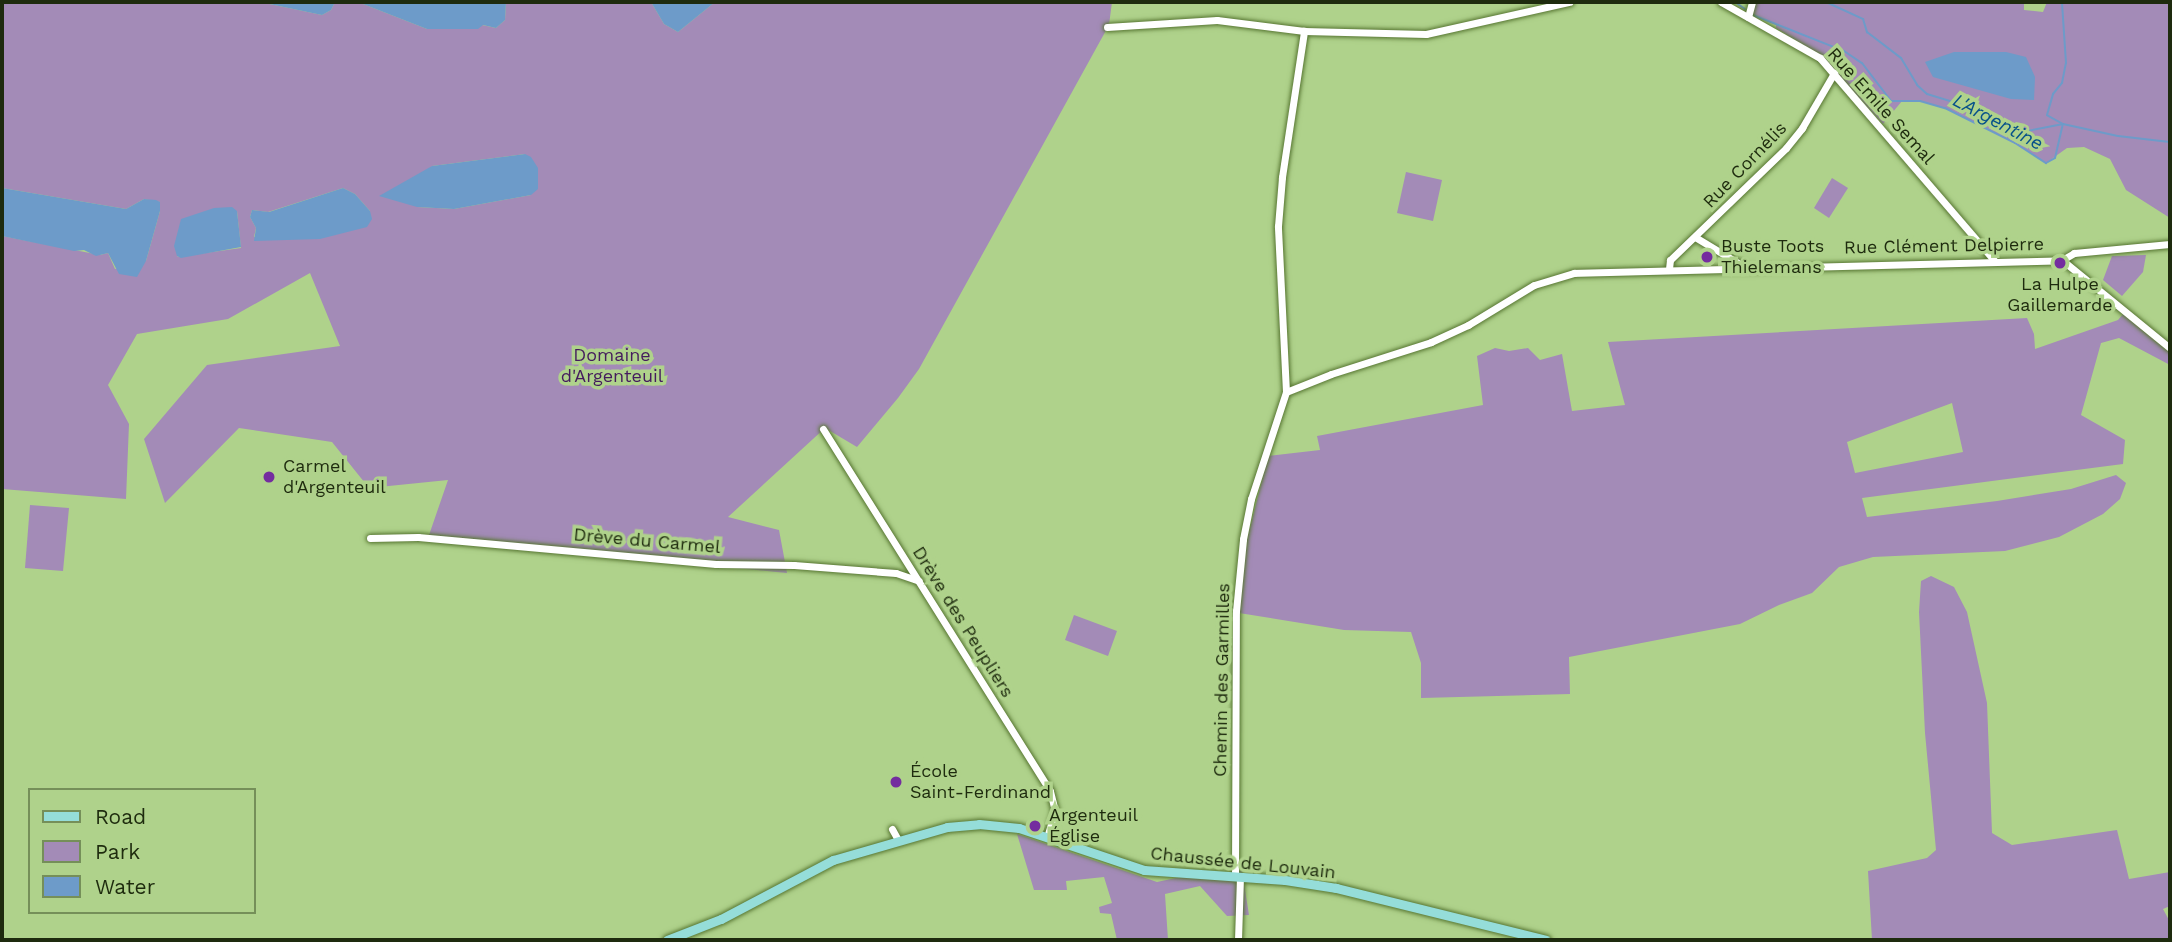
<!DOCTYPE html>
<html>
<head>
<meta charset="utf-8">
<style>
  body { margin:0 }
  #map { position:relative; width:2172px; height:942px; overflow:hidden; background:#afd28b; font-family:"Work Sans",sans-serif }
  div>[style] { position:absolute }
  .green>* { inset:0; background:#a38bb7 }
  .water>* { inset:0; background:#6d9bc9 }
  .stream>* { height:2px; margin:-1px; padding:0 1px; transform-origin:1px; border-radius:1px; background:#6d9bc9 }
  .roads { filter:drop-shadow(0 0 2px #577632) drop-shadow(0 0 2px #577632) }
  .minor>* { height:7px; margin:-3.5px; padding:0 3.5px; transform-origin:3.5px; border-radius:3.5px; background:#fff }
  .major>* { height:9px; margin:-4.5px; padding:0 4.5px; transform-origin:4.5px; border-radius:4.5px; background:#95ddd9 }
  .dots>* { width:19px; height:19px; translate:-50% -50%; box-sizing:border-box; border:4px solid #afd28b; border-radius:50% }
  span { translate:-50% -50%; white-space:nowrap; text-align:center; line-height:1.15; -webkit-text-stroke:7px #afd28b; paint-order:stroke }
  .street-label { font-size:18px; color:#1e2b0e }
  .poi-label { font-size:18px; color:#1e2b0e }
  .left { translate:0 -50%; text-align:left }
  .park-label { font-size:18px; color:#441b5d }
  .water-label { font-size:19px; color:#07518a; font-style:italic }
  .frame { position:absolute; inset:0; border:4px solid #1e2b0e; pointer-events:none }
  .legend { position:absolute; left:28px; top:788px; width:228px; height:126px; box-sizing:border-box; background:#afd28b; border:2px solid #758f59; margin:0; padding:9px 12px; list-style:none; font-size:21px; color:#1e2b0e }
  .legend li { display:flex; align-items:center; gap:14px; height:35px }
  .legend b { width:35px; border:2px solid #758f59 }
</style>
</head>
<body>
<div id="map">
  <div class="green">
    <div style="clip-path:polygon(evenodd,2px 2px,260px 2px,322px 15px,331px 10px,335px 2px,358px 2px,427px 29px,482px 25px,496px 28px,505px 20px,506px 2px,651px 2px,664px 24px,678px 32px,715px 2px,1112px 2px,1109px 25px,919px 369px,898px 398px,857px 447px,825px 428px,728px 517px,779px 530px,787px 573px,428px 538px,448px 480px,369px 488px,332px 442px,239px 428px,165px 503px,144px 439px,207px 365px,340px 346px,310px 273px,228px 319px,137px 334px,108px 385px,129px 424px,126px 499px,2px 489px,2px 236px,100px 255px,108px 253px,115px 269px,146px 261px,160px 211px,160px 202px,149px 200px,144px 199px,126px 209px,2px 188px,2px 2px,525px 154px,531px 195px,454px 209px,417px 207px,432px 166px,525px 154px,2px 2px,343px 188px,355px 194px,370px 211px,254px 237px,256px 228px,250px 217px,252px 210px,268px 212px,343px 188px,2px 2px,237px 211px,241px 248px,177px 257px,237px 211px)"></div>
    <div style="clip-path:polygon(1756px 2px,2024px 2px,2024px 10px,2043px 12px,2047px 2px,2170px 2px,2170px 218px,2126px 190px,2110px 159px,2084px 147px,2067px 148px,2046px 163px,2015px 143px,1945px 108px,1920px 101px,1902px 101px,1883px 124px,1821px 56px,1776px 28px,1776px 25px,1752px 14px)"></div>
    <div style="clip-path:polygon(1406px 172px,1442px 180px,1433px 221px,1397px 213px)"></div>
    <div style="clip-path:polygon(1832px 178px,1848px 188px,1829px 218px,1814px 208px)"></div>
    <div style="clip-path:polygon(2146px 255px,2143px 272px,2122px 296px,2103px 280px,2112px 256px)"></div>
    <div style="clip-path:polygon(evenodd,2123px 314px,2170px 353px,2170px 365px,2119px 338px,2101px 343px,2081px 415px,2125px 440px,2123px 464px,1862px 498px,1867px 517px,1997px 501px,2071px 489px,2116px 475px,2126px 483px,2120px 499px,2103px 514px,2059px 537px,2005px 551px,1873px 557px,1839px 567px,1812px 593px,1779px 605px,1740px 624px,1569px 657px,1570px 694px,1421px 698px,1421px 663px,1411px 632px,1344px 630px,1239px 613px,1247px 540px,1268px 456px,1320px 450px,1317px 436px,1483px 405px,1477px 356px,1495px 348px,1509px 351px,1528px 348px,1540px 360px,1562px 354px,1572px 411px,1625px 405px,1608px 342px,2027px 318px,2034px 334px,2035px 349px,2118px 320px,2123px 314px,1952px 403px,1963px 452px,1855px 473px,1847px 442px,1952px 403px)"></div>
    <div style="clip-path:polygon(30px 505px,69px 508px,63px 571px,25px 568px)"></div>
    <div style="clip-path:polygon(1931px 576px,1954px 587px,1967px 612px,1987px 703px,1992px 833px,2012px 845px,2117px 830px,2129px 879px,2170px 872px,2170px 906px,2163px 909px,2170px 922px,2170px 940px,1872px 940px,1868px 871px,1927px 858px,1936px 850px,1925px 733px,1919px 612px,1921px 581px)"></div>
    <div style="clip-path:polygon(1074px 615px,1117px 631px,1108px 656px,1065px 640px)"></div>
    <div style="clip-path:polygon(1017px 834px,1157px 882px,1190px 875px,1242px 871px,1249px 915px,1227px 916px,1200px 886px,1165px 894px,1168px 940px,1117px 940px,1111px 914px,1100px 913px,1099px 907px,1112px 903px,1104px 877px,1066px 881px,1067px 890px,1034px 890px)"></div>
  </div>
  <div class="water">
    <div style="clip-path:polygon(260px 2px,335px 2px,331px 10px,322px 15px)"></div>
    <div style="clip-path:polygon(358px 2px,506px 2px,505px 20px,496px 28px,483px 25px,478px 29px,427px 29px)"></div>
    <div style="clip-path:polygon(651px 2px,715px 2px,678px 32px,664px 24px)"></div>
    <div style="clip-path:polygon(1954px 52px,2006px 52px,2026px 57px,2035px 77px,2034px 100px,2011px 99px,1933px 77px,1925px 62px)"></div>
    <div style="clip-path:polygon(525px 154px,531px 157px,538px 168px,538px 189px,531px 195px,454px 209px,417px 207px,379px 196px,432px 166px)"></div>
    <div style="clip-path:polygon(2px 188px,126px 209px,144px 199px,156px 200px,160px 202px,160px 211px,146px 261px,137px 277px,119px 274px,108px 253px,96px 256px,84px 250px,74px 251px,2px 236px)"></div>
    <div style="clip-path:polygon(343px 188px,355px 194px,370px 211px,372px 219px,367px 227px,320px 239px,254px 241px,256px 228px,250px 217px,252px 210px,269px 212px)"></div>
    <div style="clip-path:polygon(232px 207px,237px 211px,241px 247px,181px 258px,177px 256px,174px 246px,181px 219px,214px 208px)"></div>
  </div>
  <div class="stream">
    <div style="left:1735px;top:2px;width:12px;rotate:35deg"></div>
    <div style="left:1826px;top:2px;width:41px;rotate:24.7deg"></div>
    <div style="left:1863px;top:19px;width:14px;rotate:73deg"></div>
    <div style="left:1867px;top:32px;width:43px;rotate:37.4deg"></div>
    <div style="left:1901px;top:58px;width:31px;rotate:59deg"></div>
    <div style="left:1917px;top:85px;width:13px;rotate:42deg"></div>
    <div style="left:1927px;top:94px;width:51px;rotate:17deg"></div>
    <div style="left:1976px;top:109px;width:48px;rotate:30.3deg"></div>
    <div style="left:2017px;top:133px;width:47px;rotate:-11.1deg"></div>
    <div style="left:2063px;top:124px;width:56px;rotate:12.3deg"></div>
    <div style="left:2118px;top:136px;width:52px;rotate:6.6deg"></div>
    <div style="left:1753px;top:15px;width:98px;rotate:21.6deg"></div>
    <div style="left:1844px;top:51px;width:22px;rotate:34deg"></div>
    <div style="left:1862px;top:63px;width:48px;rotate:52.7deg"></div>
    <div style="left:1891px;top:101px;width:29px"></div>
    <div style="left:1920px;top:101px;width:26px;rotate:16deg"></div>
    <div style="left:1945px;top:108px;width:78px;rotate:26.6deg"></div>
    <div style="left:2015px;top:143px;width:37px;rotate:33deg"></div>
    <div style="left:2046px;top:163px;width:10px;rotate:-29deg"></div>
    <div style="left:2055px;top:158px;width:35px;rotate:-77deg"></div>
    <div style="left:2063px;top:124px;width:18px;rotate:-151deg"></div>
    <div style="left:2047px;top:115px;width:22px;rotate:-74deg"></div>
    <div style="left:2053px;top:94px;width:14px;rotate:-51deg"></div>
    <div style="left:2062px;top:83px;width:20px;rotate:-79deg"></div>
    <div style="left:2066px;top:63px;width:61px;rotate:-93.8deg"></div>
  </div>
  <div class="roads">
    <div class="minor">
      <div style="left:1721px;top:2px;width:114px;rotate:29.5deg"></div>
      <div style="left:1820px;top:58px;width:267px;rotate:49.3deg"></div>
      <div style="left:1748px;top:17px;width:16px;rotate:-75deg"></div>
      <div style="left:1107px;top:27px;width:110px;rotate:-3.6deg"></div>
      <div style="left:1217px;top:20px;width:88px;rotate:7.2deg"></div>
      <div style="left:1304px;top:31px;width:122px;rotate:1.4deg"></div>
      <div style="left:1426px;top:34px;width:147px;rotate:-12.6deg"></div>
      <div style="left:1695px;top:237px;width:56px;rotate:31.1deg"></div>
      <div style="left:2062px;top:260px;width:139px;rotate:39.2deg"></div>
      <div style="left:2062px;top:260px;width:14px;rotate:-30deg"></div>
      <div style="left:2074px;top:253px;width:96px;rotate:-5.4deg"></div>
      <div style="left:1669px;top:269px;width:9px;rotate:-84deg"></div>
      <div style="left:1670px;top:260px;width:161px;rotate:-44deg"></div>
      <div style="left:1786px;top:148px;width:26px;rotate:-51deg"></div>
      <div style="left:1802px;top:128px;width:64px;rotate:-59.8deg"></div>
      <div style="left:1286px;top:392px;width:48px;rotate:-21.8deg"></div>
      <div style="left:1331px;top:374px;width:105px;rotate:-17.7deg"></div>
      <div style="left:1431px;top:342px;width:41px;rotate:-24.7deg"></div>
      <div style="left:1468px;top:325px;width:77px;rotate:-31.2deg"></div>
      <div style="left:1534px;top:285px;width:42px;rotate:-16.7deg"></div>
      <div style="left:1574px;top:273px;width:488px;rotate:-1.5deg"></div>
      <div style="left:823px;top:429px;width:427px;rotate:57.9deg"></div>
      <div style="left:1050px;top:791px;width:21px;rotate:76deg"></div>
      <div style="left:1055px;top:811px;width:28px;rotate:107deg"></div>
      <div style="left:370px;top:538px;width:48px;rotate:-1.2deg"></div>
      <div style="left:418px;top:537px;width:299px;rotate:5.2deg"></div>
      <div style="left:716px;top:564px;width:78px;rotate:0.7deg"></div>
      <div style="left:794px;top:565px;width:102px;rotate:4.5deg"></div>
      <div style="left:896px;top:573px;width:24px;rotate:19deg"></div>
      <div style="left:892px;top:829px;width:13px;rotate:61deg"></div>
      <div style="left:1235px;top:876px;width:265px;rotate:-89.8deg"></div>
      <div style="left:1236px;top:611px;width:72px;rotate:-84.4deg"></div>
      <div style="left:1243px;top:539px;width:41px;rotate:-78.7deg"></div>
      <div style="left:1251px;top:499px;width:113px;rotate:-71.9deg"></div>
      <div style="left:1286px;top:392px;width:166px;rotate:-92.8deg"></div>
      <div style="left:1278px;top:226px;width:49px;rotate:-85.3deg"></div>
      <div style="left:1282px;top:177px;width:148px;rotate:-81.4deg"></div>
      <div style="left:1238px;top:940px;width:63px;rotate:-88.2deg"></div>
    </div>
    <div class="major">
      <div style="left:667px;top:940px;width:58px;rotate:-21.3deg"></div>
      <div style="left:721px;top:919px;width:127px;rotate:-27.8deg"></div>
      <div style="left:833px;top:860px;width:119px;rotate:-16.1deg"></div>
      <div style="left:947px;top:827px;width:32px;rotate:-5deg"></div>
      <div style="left:979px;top:824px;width:40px;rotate:5.7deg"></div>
      <div style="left:1019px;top:828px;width:132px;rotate:18.6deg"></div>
      <div style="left:1144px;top:870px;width:141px;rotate:4.1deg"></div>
      <div style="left:1285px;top:880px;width:52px;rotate:8.9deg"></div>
      <div style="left:1336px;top:888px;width:216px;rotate:13.9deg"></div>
    </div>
  </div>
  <div class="dots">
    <div style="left:1707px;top:257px;background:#742c9f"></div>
    <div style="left:2060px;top:263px;background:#742c9f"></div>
    <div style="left:269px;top:477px;background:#742c9f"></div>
    <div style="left:896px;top:782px;background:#742c9f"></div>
    <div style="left:1035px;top:826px;background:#742c9f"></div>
  </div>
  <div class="street-label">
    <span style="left:1881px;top:106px;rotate:48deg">Rue Emile Semal</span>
    <span style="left:1745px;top:165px;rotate:-46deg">Rue Cornélis</span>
    <span style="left:1944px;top:246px;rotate:-1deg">Rue Clément Delpierre</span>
    <span style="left:647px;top:541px;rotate:5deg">Drève du Carmel</span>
    <span style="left:963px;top:622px;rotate:58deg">Drève des Peupliers</span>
    <span style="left:1222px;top:680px;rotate:-89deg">Chemin des Garmilles</span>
    <span style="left:1243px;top:863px;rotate:6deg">Chaussée de Louvain</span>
  </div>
  <div class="poi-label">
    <span class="left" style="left:1721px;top:257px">Buste Toots<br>Thielemans</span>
    <span style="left:2060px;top:295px">La Hulpe<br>Gaillemarde</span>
    <span class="left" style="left:283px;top:477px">Carmel<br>d'Argenteuil</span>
    <span class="left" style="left:910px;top:782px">École<br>Saint-Ferdinand</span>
    <span class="left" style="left:1049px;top:826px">Argenteuil<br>Église</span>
  </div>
  <div class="park-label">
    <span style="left:612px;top:366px">Domaine<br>d'Argenteuil</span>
  </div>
  <div class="water-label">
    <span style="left:1998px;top:122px;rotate:28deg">L'Argentine</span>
  </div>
  <div class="frame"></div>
  <ul class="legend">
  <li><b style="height:9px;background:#95ddd9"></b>Road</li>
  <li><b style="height:19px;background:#a38bb7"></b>Park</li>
  <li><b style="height:19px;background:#6d9bc9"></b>Water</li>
  </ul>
</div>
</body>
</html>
